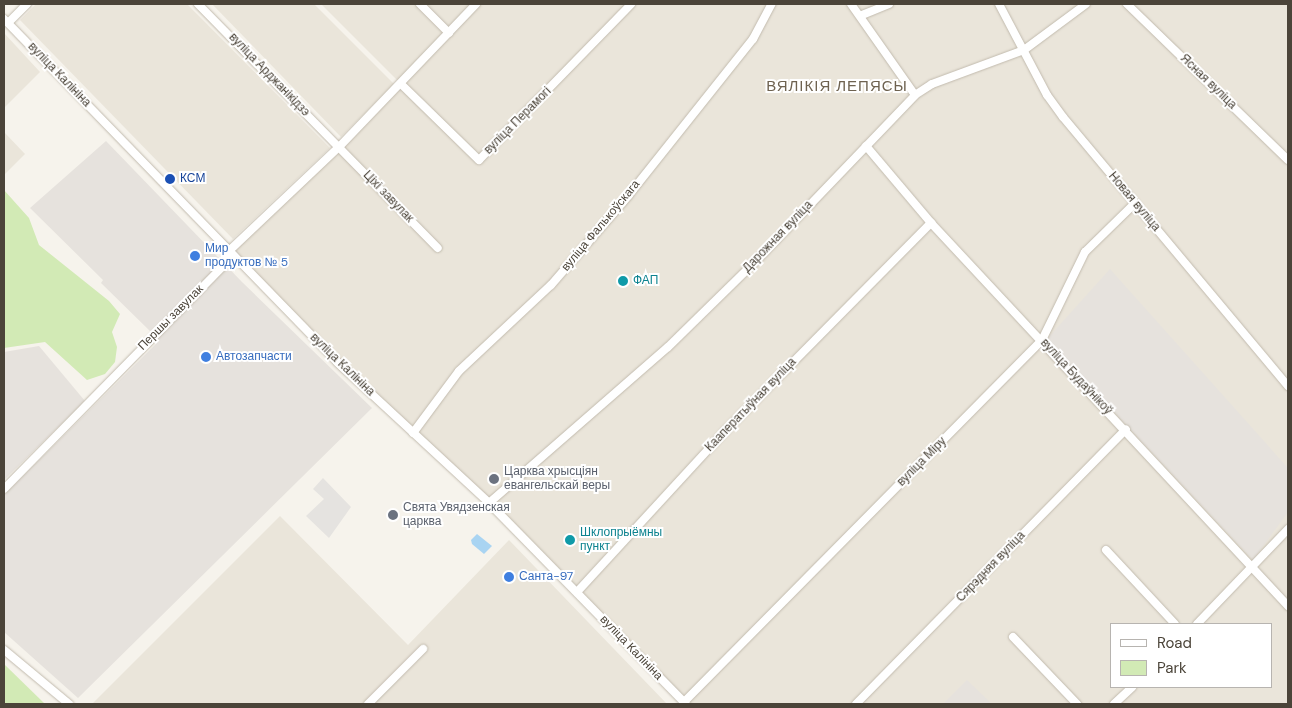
<!DOCTYPE html>
<html>
<head>
<meta charset="utf-8">
<style>
  body { margin:0 }
  #map { position:relative; width:1292px; height:708px; overflow:hidden; background:#f6f3ec; font-family:"DM Sans",sans-serif }
  div>[style] { position:absolute }
  .residential>* { inset:0; background:#eae5da }
  .industrial>* { inset:0; background:#e6e2dd }
  .green>* { inset:0; background:#d2eab5 }
  .parking>* { inset:0; background:#e5e3e0 }
  .water>* { inset:0; background:#a9d4f2 }
  .roads { filter:drop-shadow(0 0 1px #c2bbae) drop-shadow(0 0 1px #c2bbae) }
  .minor>* { height:8px; margin:-4px; padding:0 4px; transform-origin:4px; border-radius:4px; background:#fff }
  .dots>* { width:14px; height:14px; translate:-50% -50%; box-sizing:border-box; border:2px solid #fff; border-radius:50% }
  span { translate:-50% -50%; white-space:nowrap; text-align:center; line-height:1.15; -webkit-text-stroke:4px #fff; paint-order:stroke }
  .street-label { font-size:12px; color:#4b4439 }
  .transit-label { font-size:12px; color:#164399 }
  .left { translate:0 -50%; text-align:left }
  .shop-label { font-size:12px; color:#366cbe }
  .culture-label { font-size:12px; color:#0d838f }
  .worship-label { font-size:12px; color:#5b616d }
  .quarter-label { font-size:15px; color:#6e6250; letter-spacing:1px }
  .frame { position:absolute; inset:0; border:5px solid #4b4439; pointer-events:none }
  .legend { position:absolute; left:1110px; top:623px; width:162px; height:65px; box-sizing:border-box; background:#fff; border:1px solid #b7b4b0; margin:0; padding:6px 9px; list-style:none; font-size:15px; color:#4b4439 }
  .legend li { display:flex; align-items:center; gap:10px; height:25px }
  .legend b { width:25px; border:1px solid #b7b4b0 }
</style>
</head>
<body>
<div id="map">
  <div class="residential">
    <div style="clip-path:polygon(36px 4px,187px 4px,330px 148px,233px 239px,20px 20px)"></div>
    <div style="clip-path:polygon(212px 4px,314px 4px,394px 84px,341px 137px)"></div>
    <div style="clip-path:polygon(evenodd,321px 4px,1288px 4px,1288px 704px,686px 704px,577px 592px,337px 362px,230px 250px,401px 84px,321px 4px,1111px 624px,1271px 624px,1271px 687px,1111px 687px,1111px 624px)"></div>
    <div style="clip-path:polygon(4px 33px,40px 72px,4px 108px)"></div>
    <div style="clip-path:polygon(4px 132px,25px 154px,4px 175px)"></div>
    <div style="clip-path:polygon(280px 516px,408px 645px,509px 540px,667px 704px,92px 704px)"></div>
  </div>
  <div class="industrial">
    <div style="clip-path:polygon(106px 141px,242px 282px,372px 408px,78px 698px,4px 632px,4px 495px,156px 344px,152px 333px,101px 283px,103px 280px,30px 208px)"></div>
    <div style="clip-path:polygon(1110px 269px,1288px 468px,1288px 512px,1253px 560px,1046px 340px)"></div>
    <div style="clip-path:polygon(39px 346px,85px 401px,4px 480px,4px 352px)"></div>
    <div style="clip-path:polygon(967px 680px,992px 704px,943px 704px)"></div>
  </div>
  <div class="green">
    <div style="clip-path:polygon(4px 190px,29px 218px,39px 245px,109px 301px,120px 314px,112px 332px,117px 347px,115px 362px,105px 374px,87px 380px,45px 342px,4px 348px)"></div>
    <div style="clip-path:polygon(4px 664px,45px 704px,4px 704px)"></div>
  </div>
  <div class="parking">
    <div style="clip-path:polygon(323px 478px,351px 507px,329px 538px,306px 516px,324px 499px,313px 489px)"></div>
  </div>
  <div class="water">
    <div style="clip-path:polygon(477px 534px,492px 546px,484px 554px,472px 544px,471px 540px)"></div>
  </div>
  <div class="roads">
    <div class="minor">
      <div style="left:198px;top:4px;width:342px;rotate:45.5deg"></div>
      <div style="left:420px;top:4px;width:41px;rotate:45deg"></div>
      <div style="left:851px;top:4px;width:111px;rotate:54.9deg"></div>
      <div style="left:999px;top:4px;width:103px;rotate:62.2deg"></div>
      <div style="left:1047px;top:95px;width:27px;rotate:54deg"></div>
      <div style="left:1063px;top:117px;width:351px;rotate:50.1deg"></div>
      <div style="left:1127px;top:4px;width:224px;rotate:44.1deg"></div>
      <div style="left:862px;top:15px;width:29px;rotate:-22deg"></div>
      <div style="left:4px;top:19px;width:478px;rotate:45.8deg"></div>
      <div style="left:337px;top:362px;width:207px;rotate:42.8deg"></div>
      <div style="left:489px;top:503px;width:281px;rotate:45.6deg"></div>
      <div style="left:8px;top:23px;width:27px;rotate:-45deg"></div>
      <div style="left:401px;top:84px;width:109px;rotate:44.3deg"></div>
      <div style="left:479px;top:160px;width:218px;rotate:-45.7deg"></div>
      <div style="left:866px;top:146px;width:101px;rotate:49.8deg"></div>
      <div style="left:931px;top:223px;width:524px;rotate:47.01deg"></div>
      <div style="left:413px;top:433px;width:77px;rotate:-53.4deg"></div>
      <div style="left:459px;top:371px;width:126px;rotate:-43.1deg"></div>
      <div style="left:551px;top:285px;width:118px;rotate:-49.1deg"></div>
      <div style="left:628px;top:196px;width:201px;rotate:-51.5deg"></div>
      <div style="left:753px;top:39px;width:40px;rotate:-62deg"></div>
      <div style="left:4px;top:489px;width:311px;rotate:-45.5deg"></div>
      <div style="left:222px;top:267px;width:19px;rotate:-65deg"></div>
      <div style="left:230px;top:250px;width:150px;rotate:-43.4deg"></div>
      <div style="left:339px;top:147px;width:198px;rotate:-46.2deg"></div>
      <div style="left:489px;top:503px;width:237px;rotate:-41.1deg"></div>
      <div style="left:668px;top:347px;width:126px;rotate:-44.4deg"></div>
      <div style="left:758px;top:259px;width:227px;rotate:-46.2deg"></div>
      <div style="left:915px;top:95px;width:20px;rotate:-33deg"></div>
      <div style="left:932px;top:84px;width:98px;rotate:-20.3deg"></div>
      <div style="left:1024px;top:50px;width:77px;rotate:-36.6deg"></div>
      <div style="left:1106px;top:550px;width:101px;rotate:47deg"></div>
      <div style="left:577px;top:592px;width:219px;rotate:-47.4deg"></div>
      <div style="left:725px;top:431px;width:293px;rotate:-45.3deg"></div>
      <div style="left:1197px;top:624px;width:132px;rotate:-46.2deg"></div>
      <div style="left:1013px;top:637px;width:93px;rotate:46.3deg"></div>
      <div style="left:4px;top:650px;width:85px;rotate:39.7deg"></div>
      <div style="left:684px;top:702px;width:509px;rotate:-45.32deg"></div>
      <div style="left:1042px;top:340px;width:98px;rotate:-64deg"></div>
      <div style="left:1085px;top:252px;width:70px;rotate:-44.4deg"></div>
      <div style="left:368px;top:704px;width:78px;rotate:-45deg"></div>
      <div style="left:856px;top:704px;width:385px;rotate:-45.5deg"></div>
      <div style="left:1114px;top:704px;width:25px;rotate:-43deg"></div>
    </div>
  </div>
  <div class="dots">
    <div style="left:170px;top:179px;background:#1a4fb4"></div>
    <div style="left:195px;top:256px;background:#3f7fe0"></div>
    <div style="left:623px;top:281px;background:#0f9aa8"></div>
    <div style="left:206px;top:357px;background:#3f7fe0"></div>
    <div style="left:494px;top:479px;background:#6b7280"></div>
    <div style="left:393px;top:515px;background:#6b7280"></div>
    <div style="left:570px;top:540px;background:#0f9aa8"></div>
    <div style="left:509px;top:577px;background:#3f7fe0"></div>
  </div>
  <div class="street-label">
    <span style="left:59px;top:75px;rotate:46deg">вуліца Калініна</span>
    <span style="left:269px;top:75px;rotate:46deg">вуліца Арджанікідзэ</span>
    <span style="left:1208px;top:82px;rotate:44deg">Ясная вуліца</span>
    <span style="left:518px;top:121px;rotate:-45deg">вуліца Перамогі</span>
    <span style="left:388px;top:197px;rotate:46deg">Ціхі завулак</span>
    <span style="left:1134px;top:202px;rotate:50deg">Новая вуліца</span>
    <span style="left:601px;top:226px;rotate:-50deg">вуліца Фалькоўскага</span>
    <span style="left:778px;top:237px;rotate:-46deg">Дарожная вуліца</span>
    <span style="left:171px;top:318px;rotate:-45deg">Першы завулак</span>
    <span style="left:342px;top:365px;rotate:44deg">вуліца Калініна</span>
    <span style="left:1076px;top:377px;rotate:47deg">вуліца Будаўнікоў</span>
    <span style="left:751px;top:405px;rotate:-46deg">Кааператыўная вуліца</span>
    <span style="left:922px;top:462px;rotate:-45deg">вуліца Міру</span>
    <span style="left:991px;top:567px;rotate:-46deg">Сярэдняя вуліца</span>
    <span style="left:631px;top:648px;rotate:46deg">вуліца Калініна</span>
  </div>
  <div class="transit-label">
    <span class="left" style="left:180px;top:179px">КСМ</span>
  </div>
  <div class="shop-label">
    <span class="left" style="left:205px;top:256px">Мир<br>продуктов № 5</span>
    <span class="left" style="left:216px;top:357px">Автозапчасти</span>
    <span class="left" style="left:519px;top:577px">Санта-97</span>
  </div>
  <div class="culture-label">
    <span class="left" style="left:633px;top:281px">ФАП</span>
    <span class="left" style="left:580px;top:540px">Шклопрыёмны<br>пункт</span>
  </div>
  <div class="worship-label">
    <span class="left" style="left:504px;top:479px">Царква хрысціян<br>евангельскай веры</span>
    <span class="left" style="left:403px;top:515px">Свята Увядзенская<br>царква</span>
  </div>
  <div class="quarter-label">
    <span style="left:837px;top:87px">ВЯЛІКІЯ ЛЕПЯСЫ</span>
  </div>
  <div class="frame"></div>
  <ul class="legend">
  <li><b style="height:6px;background:#fff"></b>Road</li>
  <li><b style="height:14px;background:#d2eab5"></b>Park</li>
  </ul>
</div>
</body>
</html>
